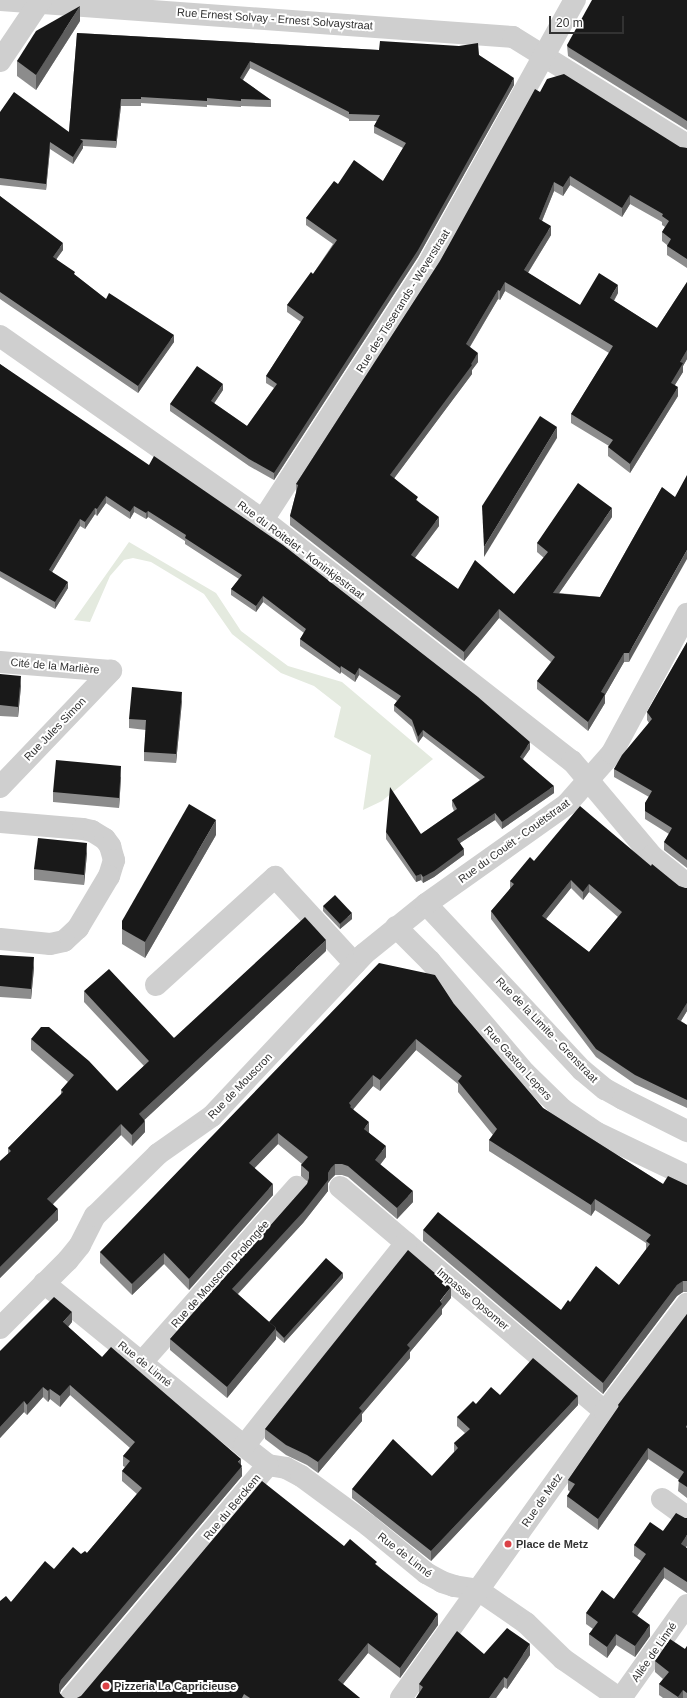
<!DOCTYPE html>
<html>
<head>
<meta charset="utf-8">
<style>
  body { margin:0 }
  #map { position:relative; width:687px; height:1698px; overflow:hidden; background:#fff; font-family:Arial,sans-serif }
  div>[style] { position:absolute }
  .green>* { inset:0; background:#e4eadf }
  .minor>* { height:22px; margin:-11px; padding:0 11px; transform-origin:11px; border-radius:11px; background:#cfcfcf }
  .wall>* { inset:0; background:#8c8c8c }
  .shaded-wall>* { inset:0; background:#5e5e5e }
  .building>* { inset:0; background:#191919 }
  .dots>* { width:11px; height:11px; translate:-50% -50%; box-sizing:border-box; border:2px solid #fff; border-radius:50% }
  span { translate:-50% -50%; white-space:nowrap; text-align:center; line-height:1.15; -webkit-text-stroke:4px #fff; paint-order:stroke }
  .street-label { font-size:11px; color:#323232 }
  .poi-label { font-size:11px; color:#323232; font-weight:700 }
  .left { translate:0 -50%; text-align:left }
  .scale { position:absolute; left:549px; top:16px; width:75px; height:18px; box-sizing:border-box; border:2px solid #323232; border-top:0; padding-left:5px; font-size:12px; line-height:14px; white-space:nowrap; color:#323232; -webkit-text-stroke:3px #fff; paint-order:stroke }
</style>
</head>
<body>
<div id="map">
  <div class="green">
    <div style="clip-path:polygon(129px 542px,216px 593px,241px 631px,288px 666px,342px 682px,433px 759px,382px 801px,363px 810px,371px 755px,334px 737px,341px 707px,314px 686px,281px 673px,232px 634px,204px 594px,151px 562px,133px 558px,124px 560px,110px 576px,90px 622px,74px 620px)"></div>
  </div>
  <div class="minor">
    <div style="left:0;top:0;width:514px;rotate:4.13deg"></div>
    <div style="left:513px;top:37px;width:205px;rotate:31.8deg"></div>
    <div style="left:0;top:61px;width:73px;rotate:-56.1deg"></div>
    <div style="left:0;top:336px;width:321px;rotate:35deg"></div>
    <div style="left:263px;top:520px;width:392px;rotate:38deg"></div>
    <div style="left:572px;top:761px;width:124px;rotate:49.9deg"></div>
    <div style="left:652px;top:856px;width:45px;rotate:38.7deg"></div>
    <div style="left:263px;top:520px;width:306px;rotate:-57.1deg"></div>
    <div style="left:429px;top:263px;width:301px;rotate:-61deg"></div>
    <div style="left:0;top:662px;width:111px;rotate:4.6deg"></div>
    <div style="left:0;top:787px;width:161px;rotate:-46.3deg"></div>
    <div style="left:0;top:822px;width:83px;rotate:4.8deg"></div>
    <div style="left:83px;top:829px;width:9px;rotate:13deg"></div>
    <div style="left:92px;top:831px;width:15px;rotate:32deg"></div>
    <div style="left:105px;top:839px;width:9px;rotate:54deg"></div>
    <div style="left:110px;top:846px;width:15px;rotate:74deg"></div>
    <div style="left:114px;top:860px;width:17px;rotate:107deg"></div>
    <div style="left:109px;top:876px;width:61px;rotate:120.8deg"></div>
    <div style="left:78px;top:928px;width:19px;rotate:137deg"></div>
    <div style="left:64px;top:941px;width:14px;rotate:168deg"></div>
    <div style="left:50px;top:944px;width:50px;rotate:-174.3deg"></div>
    <div style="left:426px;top:904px;width:228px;rotate:46.8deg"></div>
    <div style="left:582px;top:1070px;width:30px;rotate:40deg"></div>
    <div style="left:605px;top:1089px;width:21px;rotate:29deg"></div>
    <div style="left:623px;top:1099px;width:72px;rotate:26.6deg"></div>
    <div style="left:396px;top:927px;width:48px;rotate:45deg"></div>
    <div style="left:430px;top:961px;width:147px;rotate:49.7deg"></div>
    <div style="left:525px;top:1073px;width:52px;rotate:44.2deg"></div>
    <div style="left:562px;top:1109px;width:42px;rotate:34.4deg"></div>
    <div style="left:597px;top:1133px;width:100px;rotate:25.5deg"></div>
    <div style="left:156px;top:985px;width:161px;rotate:-42.2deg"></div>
    <div style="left:275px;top:877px;width:118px;rotate:47.4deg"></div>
    <div style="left:340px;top:1187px;width:348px;rotate:40.3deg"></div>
    <div style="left:44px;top:1283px;width:258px;rotate:39.2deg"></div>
    <div style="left:0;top:1328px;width:96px;rotate:-45deg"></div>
    <div style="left:68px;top:1260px;width:19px;rotate:-51deg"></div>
    <div style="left:80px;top:1245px;width:33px;rotate:-63deg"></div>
    <div style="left:95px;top:1216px;width:88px;rotate:-44.5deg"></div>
    <div style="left:158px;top:1154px;width:66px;rotate:-35.1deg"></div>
    <div style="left:212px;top:1116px;width:222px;rotate:-46.8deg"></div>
    <div style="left:364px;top:954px;width:80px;rotate:-38.9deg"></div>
    <div style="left:426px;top:904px;width:173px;rotate:-35.3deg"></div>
    <div style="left:567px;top:804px;width:68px;rotate:-48.6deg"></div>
    <div style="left:612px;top:753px;width:158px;rotate:-61.7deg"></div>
    <div style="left:142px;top:1362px;width:234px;rotate:-48.5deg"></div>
    <div style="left:268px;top:1465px;width:18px;rotate:9deg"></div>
    <div style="left:286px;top:1468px;width:17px;rotate:28deg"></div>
    <div style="left:301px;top:1476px;width:84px;rotate:36.3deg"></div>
    <div style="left:369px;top:1526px;width:74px;rotate:39.5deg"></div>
    <div style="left:426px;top:1573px;width:18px;rotate:29deg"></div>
    <div style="left:442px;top:1582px;width:13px;rotate:18deg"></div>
    <div style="left:454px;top:1586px;width:24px;rotate:9deg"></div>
    <div style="left:478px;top:1590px;width:58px;rotate:34.5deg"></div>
    <div style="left:526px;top:1623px;width:52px;rotate:44.2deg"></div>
    <div style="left:563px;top:1659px;width:68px;rotate:34.9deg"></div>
    <div style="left:662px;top:1499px;width:31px;rotate:36deg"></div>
    <div style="left:71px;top:1698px;width:305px;rotate:-49.8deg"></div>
    <div style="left:268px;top:1465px;width:31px;rotate:-142deg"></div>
    <div style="left:244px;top:1446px;width:260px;rotate:-51.4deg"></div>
    <div style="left:401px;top:1698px;width:351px;rotate:-54.5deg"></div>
    <div style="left:605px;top:1412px;width:136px;rotate:-52.8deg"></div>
    <div style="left:621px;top:1698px;width:114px;rotate:-54.6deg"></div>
  </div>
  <div class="wall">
    <div style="clip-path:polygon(687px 0,687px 130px,568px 56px,567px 45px)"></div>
    <div style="clip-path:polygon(80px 21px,36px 90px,17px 76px,17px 61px)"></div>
    <div style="clip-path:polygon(77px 33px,379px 50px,479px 55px,514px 85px,418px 257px,274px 480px,249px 466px,170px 411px,170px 404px,223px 390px,214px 403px,247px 426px,274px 388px,266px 383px,266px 376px,301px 322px,287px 312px,287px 305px,313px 274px,333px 244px,306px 225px,306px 218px,338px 184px,383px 181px,403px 148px,374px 133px,374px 126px,377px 121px,349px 121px,349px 119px,250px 68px,243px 80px,271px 100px,271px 107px,241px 106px,241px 107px,207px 105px,207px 107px,141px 103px,141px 106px,121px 106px,116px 148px,83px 146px,83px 148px,73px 164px,50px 149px,46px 190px,0 185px,0 112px,69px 132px)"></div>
    <div style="clip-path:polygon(540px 92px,680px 147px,687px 148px,687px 268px,667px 255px,667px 245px,662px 241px,662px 232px,665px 227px,662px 225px,662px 222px,630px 204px,622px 217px,570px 185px,563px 196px,554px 191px,542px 221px,551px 235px,528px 273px,580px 305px,618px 293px,614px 301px,657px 328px,687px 282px,687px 359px,683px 366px,683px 372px,675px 385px,678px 396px,630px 473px,608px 456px,608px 447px,609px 446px,571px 423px,571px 414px,609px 353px,505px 291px,500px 300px,498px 299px,470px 347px,478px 362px,472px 370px,472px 374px,394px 478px,418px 501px,439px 526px,415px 558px,458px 589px,514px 594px,544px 558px,537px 552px,537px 543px,612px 517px,559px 593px,600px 597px,662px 487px,629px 662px,624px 662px,605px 695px,605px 703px,588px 731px,537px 689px,537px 681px,551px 662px,499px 618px,464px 661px,290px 525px,290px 516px,296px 493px,296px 484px,440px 261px)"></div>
    <div style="clip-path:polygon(0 196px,63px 250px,56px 259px,75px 275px,106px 299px,174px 342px,138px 393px,0 299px)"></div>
    <div style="clip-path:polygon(0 364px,530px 749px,523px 759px,554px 793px,502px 829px,495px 820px,460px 843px,464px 855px,434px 877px,423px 883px,421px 880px,416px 882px,386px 839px,386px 832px,421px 834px,454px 811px,452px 806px,452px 800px,480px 780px,423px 736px,418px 743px,412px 727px,394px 711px,394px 705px,397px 701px,359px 675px,355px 682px,341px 672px,340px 674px,300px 646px,300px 639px,304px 633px,263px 602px,256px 612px,231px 595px,231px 589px,239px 579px,185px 544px,185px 541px,148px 517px,146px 519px,134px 512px,130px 519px,106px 503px,97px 516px,95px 514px,85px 529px,80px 526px,52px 572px,68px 588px,55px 609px,0 577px)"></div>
    <div style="clip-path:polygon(687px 642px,687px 868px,664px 850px,664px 842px,669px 834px,645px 819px,645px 803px,649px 797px,614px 777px,614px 769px,649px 723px,647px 720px,647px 712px)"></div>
    <div style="clip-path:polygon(0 674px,21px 686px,18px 717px,0 716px)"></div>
    <div style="clip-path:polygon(182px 701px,176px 763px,144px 761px,144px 752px,146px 730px,129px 728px,129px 719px)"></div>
    <div style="clip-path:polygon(121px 777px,119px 808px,53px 802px,53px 792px)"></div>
    <div style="clip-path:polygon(216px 835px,145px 958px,122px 944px,122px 921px)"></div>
    <div style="clip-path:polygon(87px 853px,84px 885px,34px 880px,34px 869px)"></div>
    <div style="clip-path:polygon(evenodd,534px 861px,651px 866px,679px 886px,685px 888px,687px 888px,687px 1011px,681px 1021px,687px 1025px,687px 1108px,635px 1084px,596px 1057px,491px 919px,491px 911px,510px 889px,510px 881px,534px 861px,571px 888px,583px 900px,589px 892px,618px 917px,589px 952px,546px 919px,571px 888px)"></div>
    <div style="clip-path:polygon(323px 906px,352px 919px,340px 929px,323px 911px)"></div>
    <div style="clip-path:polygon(326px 951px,144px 1120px,145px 1132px,132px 1146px,121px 1135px,53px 1204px,58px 1220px,0 1278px,0 1161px,8px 1154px,8px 1148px,61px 1095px,61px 1090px,68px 1082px,31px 1050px,31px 1039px,117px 1091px,144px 1066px,84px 1002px,84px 991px,174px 1038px)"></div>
    <div style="clip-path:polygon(0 955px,34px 968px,31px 999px,0 997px)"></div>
    <div style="clip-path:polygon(454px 1004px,543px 1108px,663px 1184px,687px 1185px,687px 1292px,683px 1292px,677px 1296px,603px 1394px,423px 1241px,423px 1230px,561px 1310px,570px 1302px,619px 1285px,646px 1250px,646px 1243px,595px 1210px,591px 1216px,489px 1151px,489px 1140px,493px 1135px,458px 1092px,458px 1084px,416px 1050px,380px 1091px,373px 1086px,353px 1109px,386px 1157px,380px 1165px,413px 1202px,397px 1219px,348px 1177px,342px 1175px,335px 1175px,331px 1179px,328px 1183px,328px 1191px,303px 1223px,238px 1294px,269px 1322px,343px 1278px,284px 1343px,276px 1336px,276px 1339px,227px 1398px,170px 1350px,170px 1339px,307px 1184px,308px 1182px,301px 1176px,301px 1165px,302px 1164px,278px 1144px,254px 1168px,273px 1195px,189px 1290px,164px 1264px,132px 1295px,100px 1263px,100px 1252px)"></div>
    <div style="clip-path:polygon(451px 1298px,442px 1309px,442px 1314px,410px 1352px,410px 1358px,362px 1414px,362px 1421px,318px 1473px,307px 1465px,286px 1455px,265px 1439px,265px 1429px)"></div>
    <div style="clip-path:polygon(687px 1314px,687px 1498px,678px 1491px,679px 1480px,648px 1459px,598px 1530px,567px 1507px,567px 1496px,570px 1492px,568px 1490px,568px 1480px,618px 1408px,618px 1405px)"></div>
    <div style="clip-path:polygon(72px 1322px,68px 1327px,102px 1357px,241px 1464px,242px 1476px,61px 1690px,60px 1693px,0 1698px,11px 1602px,54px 1569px,81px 1554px,87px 1553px,137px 1494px,122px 1481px,122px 1471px,125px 1467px,123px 1466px,123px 1456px,130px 1448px,70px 1395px,60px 1407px,50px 1399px,48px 1402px,43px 1397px,27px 1415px,24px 1412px,0 1438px,0 1351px)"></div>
    <div style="clip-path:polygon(500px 1395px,578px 1405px,431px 1561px,352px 1498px,352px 1489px,432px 1476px,454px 1452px,454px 1443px,465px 1433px,457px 1426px,457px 1417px,476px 1404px)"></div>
    <div style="clip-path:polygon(685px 1518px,686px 1548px,687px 1548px,687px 1593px,664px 1578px,637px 1616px,650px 1636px,635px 1657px,616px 1645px,607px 1658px,589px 1645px,589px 1634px,593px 1629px,586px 1624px,586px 1613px,614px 1599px,641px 1561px,634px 1556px,634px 1545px,663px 1531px)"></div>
    <div style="clip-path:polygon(344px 1546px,377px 1565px,438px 1625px,400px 1678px,368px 1653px,343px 1684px,360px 1698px,77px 1698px)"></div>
    <div style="clip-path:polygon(687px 1646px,687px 1698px,663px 1698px,659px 1695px,659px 1684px,663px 1679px,655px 1672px,655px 1661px,685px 1649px)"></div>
    <div style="clip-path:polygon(484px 1654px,530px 1655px,507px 1689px,504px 1687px,496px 1698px,416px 1698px,419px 1693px,419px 1684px)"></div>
  </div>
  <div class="shaded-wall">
    <div style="clip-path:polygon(80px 6px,80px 21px,36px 90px,36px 75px)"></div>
    <div style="clip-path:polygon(250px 61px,250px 68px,240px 84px,240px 78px)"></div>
    <div style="clip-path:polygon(514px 78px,514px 85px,418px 257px,274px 480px,274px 473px)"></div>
    <div style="clip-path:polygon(121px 99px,121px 106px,116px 148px,116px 141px)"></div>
    <div style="clip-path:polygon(83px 141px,83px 148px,73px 164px,73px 157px)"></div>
    <div style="clip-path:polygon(50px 142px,50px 149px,46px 190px,46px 184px)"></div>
    <div style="clip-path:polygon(570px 176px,570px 185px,563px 196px,563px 187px)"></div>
    <div style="clip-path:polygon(554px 182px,554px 191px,539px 228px,539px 219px)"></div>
    <div style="clip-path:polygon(630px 195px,630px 204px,622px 217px,622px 208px)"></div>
    <div style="clip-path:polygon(551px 226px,551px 235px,524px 279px,524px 270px)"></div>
    <div style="clip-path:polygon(63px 243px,63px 250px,53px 264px,53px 257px)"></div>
    <div style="clip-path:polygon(505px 282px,505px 291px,500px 300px,500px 291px)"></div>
    <div style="clip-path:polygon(618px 285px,618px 293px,610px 307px,610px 298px)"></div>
    <div style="clip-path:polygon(498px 290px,498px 299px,466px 353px,466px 344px)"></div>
    <div style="clip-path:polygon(174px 335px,174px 342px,138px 393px,138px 386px)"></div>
    <div style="clip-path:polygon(687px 350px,687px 359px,683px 366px,683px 372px,671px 391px,671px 383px,680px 362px)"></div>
    <div style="clip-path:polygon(478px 353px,478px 362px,472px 370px,472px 374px,390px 484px,390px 475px)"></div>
    <div style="clip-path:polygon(223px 384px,223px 390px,211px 408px,211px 401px)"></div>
    <div style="clip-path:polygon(678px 387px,678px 396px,630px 473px,630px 464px)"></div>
    <div style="clip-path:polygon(557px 427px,557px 438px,484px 557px,484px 547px)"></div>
    <div style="clip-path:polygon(106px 496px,106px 503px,97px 516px,97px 509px)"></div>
    <div style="clip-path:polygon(134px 506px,134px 512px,130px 519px,130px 512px)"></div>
    <div style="clip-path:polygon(95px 508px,95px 514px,85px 529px,85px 522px)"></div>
    <div style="clip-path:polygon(612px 508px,612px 517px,553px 602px,553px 593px)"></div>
    <div style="clip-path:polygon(148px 511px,148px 517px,146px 519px,146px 513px)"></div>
    <div style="clip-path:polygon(439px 517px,439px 526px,411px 563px,411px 555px)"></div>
    <div style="clip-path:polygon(80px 519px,80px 526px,49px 577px,49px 570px)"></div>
    <div style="clip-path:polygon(687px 550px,687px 559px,629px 662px,629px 653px)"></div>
    <div style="clip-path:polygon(68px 582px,68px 588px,55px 609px,55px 602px)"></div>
    <div style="clip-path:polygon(263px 596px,263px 602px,256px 612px,256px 606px)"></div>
    <div style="clip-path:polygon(499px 609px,499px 618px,464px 661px,464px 652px)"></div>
    <div style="clip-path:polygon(624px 653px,624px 662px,605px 695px,605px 703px,588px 731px,588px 722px,601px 692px)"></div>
    <div style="clip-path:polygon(341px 666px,341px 672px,340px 674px,340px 668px)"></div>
    <div style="clip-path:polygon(359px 668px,359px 675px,355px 682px,355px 675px)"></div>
    <div style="clip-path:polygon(21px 676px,21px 686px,18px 717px,18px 707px)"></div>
    <div style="clip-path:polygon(182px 692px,182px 701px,176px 763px,176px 754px)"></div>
    <div style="clip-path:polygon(423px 730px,423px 736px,418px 743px,418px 737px)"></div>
    <div style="clip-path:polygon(530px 742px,530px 749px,520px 763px,520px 757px)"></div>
    <div style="clip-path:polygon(121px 766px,121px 777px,119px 808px,119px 798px)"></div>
    <div style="clip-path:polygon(554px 786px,554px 793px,502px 829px,502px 822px)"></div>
    <div style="clip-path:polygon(495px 813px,495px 820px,457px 845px,457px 839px)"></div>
    <div style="clip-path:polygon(216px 820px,216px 835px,145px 958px,145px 942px)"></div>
    <div style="clip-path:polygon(87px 843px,87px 853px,84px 885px,84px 875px)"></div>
    <div style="clip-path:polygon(464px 849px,464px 855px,434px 877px,423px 883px,423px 877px)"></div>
    <div style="clip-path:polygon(421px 874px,421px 880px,416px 882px,416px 876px)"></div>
    <div style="clip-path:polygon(571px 880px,571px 888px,542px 924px,542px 916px)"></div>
    <div style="clip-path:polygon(589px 884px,589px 892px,583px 900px,583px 892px)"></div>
    <div style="clip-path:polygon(352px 913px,352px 919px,340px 929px,340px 924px)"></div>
    <div style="clip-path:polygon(326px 940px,326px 951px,139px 1125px,139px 1114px)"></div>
    <div style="clip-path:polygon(34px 957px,34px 968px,31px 999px,31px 989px)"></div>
    <div style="clip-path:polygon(687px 1003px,687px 1011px,677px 1027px,677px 1019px)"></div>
    <div style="clip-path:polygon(416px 1039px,416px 1050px,380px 1091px,380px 1080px)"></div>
    <div style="clip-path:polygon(373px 1075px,373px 1086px,351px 1112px,349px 1103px)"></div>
    <div style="clip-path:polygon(145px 1121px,145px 1132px,132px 1146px,132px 1135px)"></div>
    <div style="clip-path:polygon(369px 1122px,369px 1133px,364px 1129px)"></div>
    <div style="clip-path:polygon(121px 1124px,121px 1135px,47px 1210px,47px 1199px)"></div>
    <div style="clip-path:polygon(278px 1133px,278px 1144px,249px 1174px,249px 1163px)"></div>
    <div style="clip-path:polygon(386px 1146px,386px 1157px,375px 1171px,375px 1160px)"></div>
    <div style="clip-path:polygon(335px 1164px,335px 1175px,331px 1179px,328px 1183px,328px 1191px,303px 1223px,232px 1300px,232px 1289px,328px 1173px,331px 1168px)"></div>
    <div style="clip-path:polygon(273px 1184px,273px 1195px,189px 1290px,189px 1279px)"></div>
    <div style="clip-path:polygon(413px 1191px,413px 1202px,397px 1219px,397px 1208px)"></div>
    <div style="clip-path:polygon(595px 1199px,595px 1210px,591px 1216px,591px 1205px)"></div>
    <div style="clip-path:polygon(58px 1209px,58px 1220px,0 1278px,0 1267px)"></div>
    <div style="clip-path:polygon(164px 1253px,164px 1264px,132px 1295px,132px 1284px)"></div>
    <div style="clip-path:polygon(343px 1273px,343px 1278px,284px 1343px,284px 1338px)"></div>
    <div style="clip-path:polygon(683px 1281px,683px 1292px,677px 1296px,603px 1394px,603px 1383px,677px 1285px)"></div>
    <div style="clip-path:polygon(451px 1287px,451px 1298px,442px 1309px,442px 1314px,410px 1352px,410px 1358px,362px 1414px,362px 1421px,318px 1473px,318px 1462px)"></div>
    <div style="clip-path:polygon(72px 1312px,72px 1322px,63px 1333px,63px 1322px)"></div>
    <div style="clip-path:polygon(276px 1328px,276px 1339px,227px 1398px,227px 1387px)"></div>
    <div style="clip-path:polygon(70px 1385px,70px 1395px,60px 1407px,60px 1396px)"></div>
    <div style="clip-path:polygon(43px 1387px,43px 1397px,27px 1415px,27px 1405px)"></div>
    <div style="clip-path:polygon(50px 1389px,50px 1399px,48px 1402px,48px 1391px)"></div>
    <div style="clip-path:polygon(578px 1396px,578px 1405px,431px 1561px,431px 1551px)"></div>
    <div style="clip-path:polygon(24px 1401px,24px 1412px,0 1438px,0 1427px)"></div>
    <div style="clip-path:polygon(648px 1448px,648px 1459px,598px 1530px,598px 1519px)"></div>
    <div style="clip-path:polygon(241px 1459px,241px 1468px,242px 1466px,242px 1476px,61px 1690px,59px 1695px,59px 1685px,61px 1680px)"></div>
    <div style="clip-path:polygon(687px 1535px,687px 1546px,681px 1555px,681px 1544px)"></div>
    <div style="clip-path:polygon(664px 1567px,664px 1578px,632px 1623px,632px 1612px)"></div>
    <div style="clip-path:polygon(438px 1614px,438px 1625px,400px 1678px,400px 1668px)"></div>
    <div style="clip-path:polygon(650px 1625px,650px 1636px,635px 1657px,635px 1646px)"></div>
    <div style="clip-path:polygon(616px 1634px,616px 1645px,607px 1658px,607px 1647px)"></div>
    <div style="clip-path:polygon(368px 1643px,368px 1653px,338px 1690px,338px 1680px)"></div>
    <div style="clip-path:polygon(530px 1644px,530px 1655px,507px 1689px,507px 1679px)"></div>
    <div style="clip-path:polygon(504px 1677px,504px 1687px,496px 1698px,489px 1698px)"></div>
    <div style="clip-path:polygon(683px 1690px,683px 1698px,678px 1698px,678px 1697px)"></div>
  </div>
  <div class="building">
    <div style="clip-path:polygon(592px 0,687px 0,687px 121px,568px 47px,567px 45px)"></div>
    <div style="clip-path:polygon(80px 6px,36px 75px,17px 61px,36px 31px)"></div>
    <div style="clip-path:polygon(77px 33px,379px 50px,380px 41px,459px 46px,478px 43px,479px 55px,514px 78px,418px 250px,274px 473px,249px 459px,170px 404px,197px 366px,223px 384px,211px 401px,247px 426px,277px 384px,266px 376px,304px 317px,287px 305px,311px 272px,313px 274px,337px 240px,306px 218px,334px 181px,338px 184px,354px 160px,383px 181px,406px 143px,374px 126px,380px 115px,349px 114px,349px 112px,250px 61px,240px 78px,271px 100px,241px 99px,241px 101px,207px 98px,207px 101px,141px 97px,141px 99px,121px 99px,116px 141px,80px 139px,83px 141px,73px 157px,50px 142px,46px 184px,0 178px,0 112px,14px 92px,69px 132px)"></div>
    <div style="clip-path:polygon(564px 74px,680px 147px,687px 148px,687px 259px,667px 246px,671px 239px,662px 232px,669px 221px,662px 216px,663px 214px,630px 195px,622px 208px,570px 176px,563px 187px,554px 182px,539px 219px,551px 226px,524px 270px,580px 305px,599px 273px,618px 285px,610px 298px,657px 328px,687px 282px,687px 350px,680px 362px,683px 363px,671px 383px,678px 387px,630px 464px,608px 447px,613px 440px,571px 414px,613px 346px,505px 282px,500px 291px,498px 290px,466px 344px,478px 353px,471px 364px,472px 365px,390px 475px,418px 497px,416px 500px,439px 517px,411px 555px,458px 589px,475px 560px,514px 594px,548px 552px,537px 543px,578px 483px,612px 508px,553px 593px,600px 597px,662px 487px,675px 497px,687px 475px,687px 550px,629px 653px,624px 653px,601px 692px,605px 694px,588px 722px,537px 681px,555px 657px,499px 609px,464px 652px,290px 516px,298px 485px,296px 484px,440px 261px,535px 89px,540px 92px,547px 79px)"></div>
    <div style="clip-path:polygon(0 196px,63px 243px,53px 257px,75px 272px,74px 274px,106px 299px,109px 293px,174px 335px,138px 386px,0 292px)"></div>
    <div style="clip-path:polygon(0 364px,149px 465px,154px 456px,283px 545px,478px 697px,530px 742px,520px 757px,554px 786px,502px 822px,495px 813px,457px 839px,464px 849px,434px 871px,423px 877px,421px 874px,416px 876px,386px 832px,390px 787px,421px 834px,457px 809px,452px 800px,485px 777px,423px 730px,418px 737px,412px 720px,394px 705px,401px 696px,359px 668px,355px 675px,341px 666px,340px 668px,300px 639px,306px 629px,263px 596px,256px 606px,231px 589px,242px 575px,185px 538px,186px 535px,148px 511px,146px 513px,134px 506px,130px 512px,106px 496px,97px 509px,95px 508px,85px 522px,80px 519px,49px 570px,68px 582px,55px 602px,0 571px)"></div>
    <div style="clip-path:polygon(540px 416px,557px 427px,484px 547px,482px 506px)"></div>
    <div style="clip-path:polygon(687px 642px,687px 860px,664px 842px,672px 828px,645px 811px,645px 803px,652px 791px,614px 769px,622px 755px,652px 719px,647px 712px)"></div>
    <div style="clip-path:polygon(0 674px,21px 676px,18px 707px,0 705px)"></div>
    <div style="clip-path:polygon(132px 687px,182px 692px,176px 754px,144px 752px,146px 720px,129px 719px)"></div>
    <div style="clip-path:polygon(56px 760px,121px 766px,119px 798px,53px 792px)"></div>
    <div style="clip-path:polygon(189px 804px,216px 820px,145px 942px,122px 929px,122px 921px)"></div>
    <div style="clip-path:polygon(evenodd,580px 806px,651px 866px,652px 864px,679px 886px,685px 888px,687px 888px,687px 1003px,677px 1019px,687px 1025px,687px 1100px,635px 1075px,596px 1049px,491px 911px,514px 884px,510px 881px,530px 857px,534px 861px,580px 806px,571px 880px,583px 892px,589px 884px,622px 912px,589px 952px,542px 916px,571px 880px)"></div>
    <div style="clip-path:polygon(38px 838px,87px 843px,84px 875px,34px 869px)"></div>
    <div style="clip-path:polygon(335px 895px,352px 913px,340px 924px,323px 906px)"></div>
    <div style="clip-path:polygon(305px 917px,326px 940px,139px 1114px,145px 1121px,132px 1135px,121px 1124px,47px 1199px,58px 1209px,0 1267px,0 1161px,11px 1151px,8px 1148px,63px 1092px,61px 1090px,74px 1075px,31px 1039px,41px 1027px,49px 1027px,63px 1039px,89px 1061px,117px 1091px,149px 1061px,84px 991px,109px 969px,174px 1038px)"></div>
    <div style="clip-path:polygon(0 955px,34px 957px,31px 989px,0 986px)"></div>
    <div style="clip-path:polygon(379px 963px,435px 975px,454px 1004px,543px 1108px,663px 1184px,668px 1176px,687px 1185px,687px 1281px,683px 1281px,677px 1285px,603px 1383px,423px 1230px,438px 1212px,561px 1310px,568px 1300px,570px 1302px,596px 1266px,619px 1285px,650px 1244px,646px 1241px,651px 1235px,595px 1199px,591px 1205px,489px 1140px,497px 1129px,458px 1081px,462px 1076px,416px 1039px,380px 1080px,373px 1075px,349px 1103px,351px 1106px,350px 1107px,369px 1122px,364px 1129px,386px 1146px,375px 1160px,413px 1191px,397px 1208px,348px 1166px,342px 1164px,335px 1164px,331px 1168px,328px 1173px,328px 1180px,303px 1212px,232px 1289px,276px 1328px,227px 1387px,170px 1339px,307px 1184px,309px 1178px,309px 1172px,301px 1165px,308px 1157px,278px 1133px,249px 1163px,273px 1184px,189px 1279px,164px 1253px,132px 1284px,100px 1252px)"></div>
    <div style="clip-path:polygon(408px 1250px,451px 1287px,440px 1301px,442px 1304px,407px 1345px,410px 1348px,359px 1408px,362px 1411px,318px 1462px,307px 1455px,286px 1445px,265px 1429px)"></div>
    <div style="clip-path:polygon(326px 1258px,343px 1273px,284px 1338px,276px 1330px,276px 1328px,269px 1322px)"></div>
    <div style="clip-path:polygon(54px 1297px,72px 1312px,63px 1322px,102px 1357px,111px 1347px,241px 1459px,238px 1462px,242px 1466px,61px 1680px,59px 1685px,59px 1692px,63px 1697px,65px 1698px,0 1698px,0 1601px,6px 1596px,11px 1602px,45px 1561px,54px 1569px,73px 1547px,81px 1554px,85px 1551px,87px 1553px,142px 1488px,122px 1471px,130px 1461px,123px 1456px,135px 1442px,70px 1385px,60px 1396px,50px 1389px,48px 1391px,43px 1387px,27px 1405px,24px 1401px,0 1427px,0 1351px)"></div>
    <div style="clip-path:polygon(687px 1314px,687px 1425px,686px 1427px,687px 1428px,687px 1487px,678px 1481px,684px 1472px,648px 1448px,598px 1519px,567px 1496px,575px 1484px,568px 1480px,619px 1406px,618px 1405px)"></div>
    <div style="clip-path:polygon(533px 1358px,578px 1396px,431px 1551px,352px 1489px,393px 1439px,432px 1476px,458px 1448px,454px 1443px,470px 1429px,457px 1417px,473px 1401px,476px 1404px,491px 1387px,500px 1395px)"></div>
    <div style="clip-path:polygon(262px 1481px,344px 1546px,350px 1539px,377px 1562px,375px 1564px,438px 1614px,400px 1668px,368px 1643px,338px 1680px,360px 1698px,250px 1698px,244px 1694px,242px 1698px,77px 1698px,81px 1696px)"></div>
    <div style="clip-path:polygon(676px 1513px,685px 1518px,687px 1518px,687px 1535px,681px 1544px,687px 1548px,687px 1582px,664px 1567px,632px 1612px,650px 1625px,635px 1646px,616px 1634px,607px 1647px,589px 1634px,598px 1622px,586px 1613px,602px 1590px,614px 1599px,646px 1554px,634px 1545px,650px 1522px,663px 1531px)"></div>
    <div style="clip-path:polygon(507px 1628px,530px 1644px,507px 1679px,504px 1677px,489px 1698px,416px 1698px,423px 1687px,419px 1684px,457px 1631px,484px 1654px)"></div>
    <div style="clip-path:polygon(670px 1639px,685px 1649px,687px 1646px,687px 1693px,683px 1690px,678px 1697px,659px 1684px,669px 1672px,655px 1661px)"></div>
  </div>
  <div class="dots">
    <div style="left:508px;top:1544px;background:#db4247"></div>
    <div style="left:106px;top:1686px;background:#db4247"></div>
  </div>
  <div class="street-label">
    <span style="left:275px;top:19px;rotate:4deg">Rue Ernest Solvay - Ernest Solvaystraat</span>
    <span style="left:403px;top:301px;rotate:-58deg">Rue des Tisserands - Weverstraat</span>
    <span style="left:301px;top:550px;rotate:37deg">Rue du Roitelet - Koninkjestraat</span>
    <span style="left:55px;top:666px;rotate:5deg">Cité de la Marlière</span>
    <span style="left:55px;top:729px;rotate:-46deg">Rue Jules Simon</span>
    <span style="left:514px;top:841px;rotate:-36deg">Rue du Couët - Couëtstraat</span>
    <span style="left:547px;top:1030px;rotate:46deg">Rue de la Limite - Grenstraat</span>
    <span style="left:518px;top:1063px;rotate:48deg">Rue Gaston Lepers</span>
    <span style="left:240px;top:1086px;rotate:-46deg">Rue de Mouscron</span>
    <span style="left:220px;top:1274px;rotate:-48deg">Rue de Mouscron Prolongée</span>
    <span style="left:473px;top:1299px;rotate:40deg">Impasse Opsomer</span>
    <span style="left:145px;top:1364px;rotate:39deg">Rue de Linné</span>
    <span style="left:542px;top:1500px;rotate:-55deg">Rue de Metz</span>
    <span style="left:232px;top:1507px;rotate:-50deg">Rue du Berckem</span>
    <span style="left:405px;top:1555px;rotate:38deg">Rue de Linné</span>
    <span style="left:654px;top:1652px;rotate:-55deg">Allée de Linné</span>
  </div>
  <div class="poi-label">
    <span class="left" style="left:516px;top:1544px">Place de Metz</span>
    <span class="left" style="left:114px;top:1686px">Pizzeria La Capricieuse</span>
  </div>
  <div class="scale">20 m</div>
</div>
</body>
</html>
